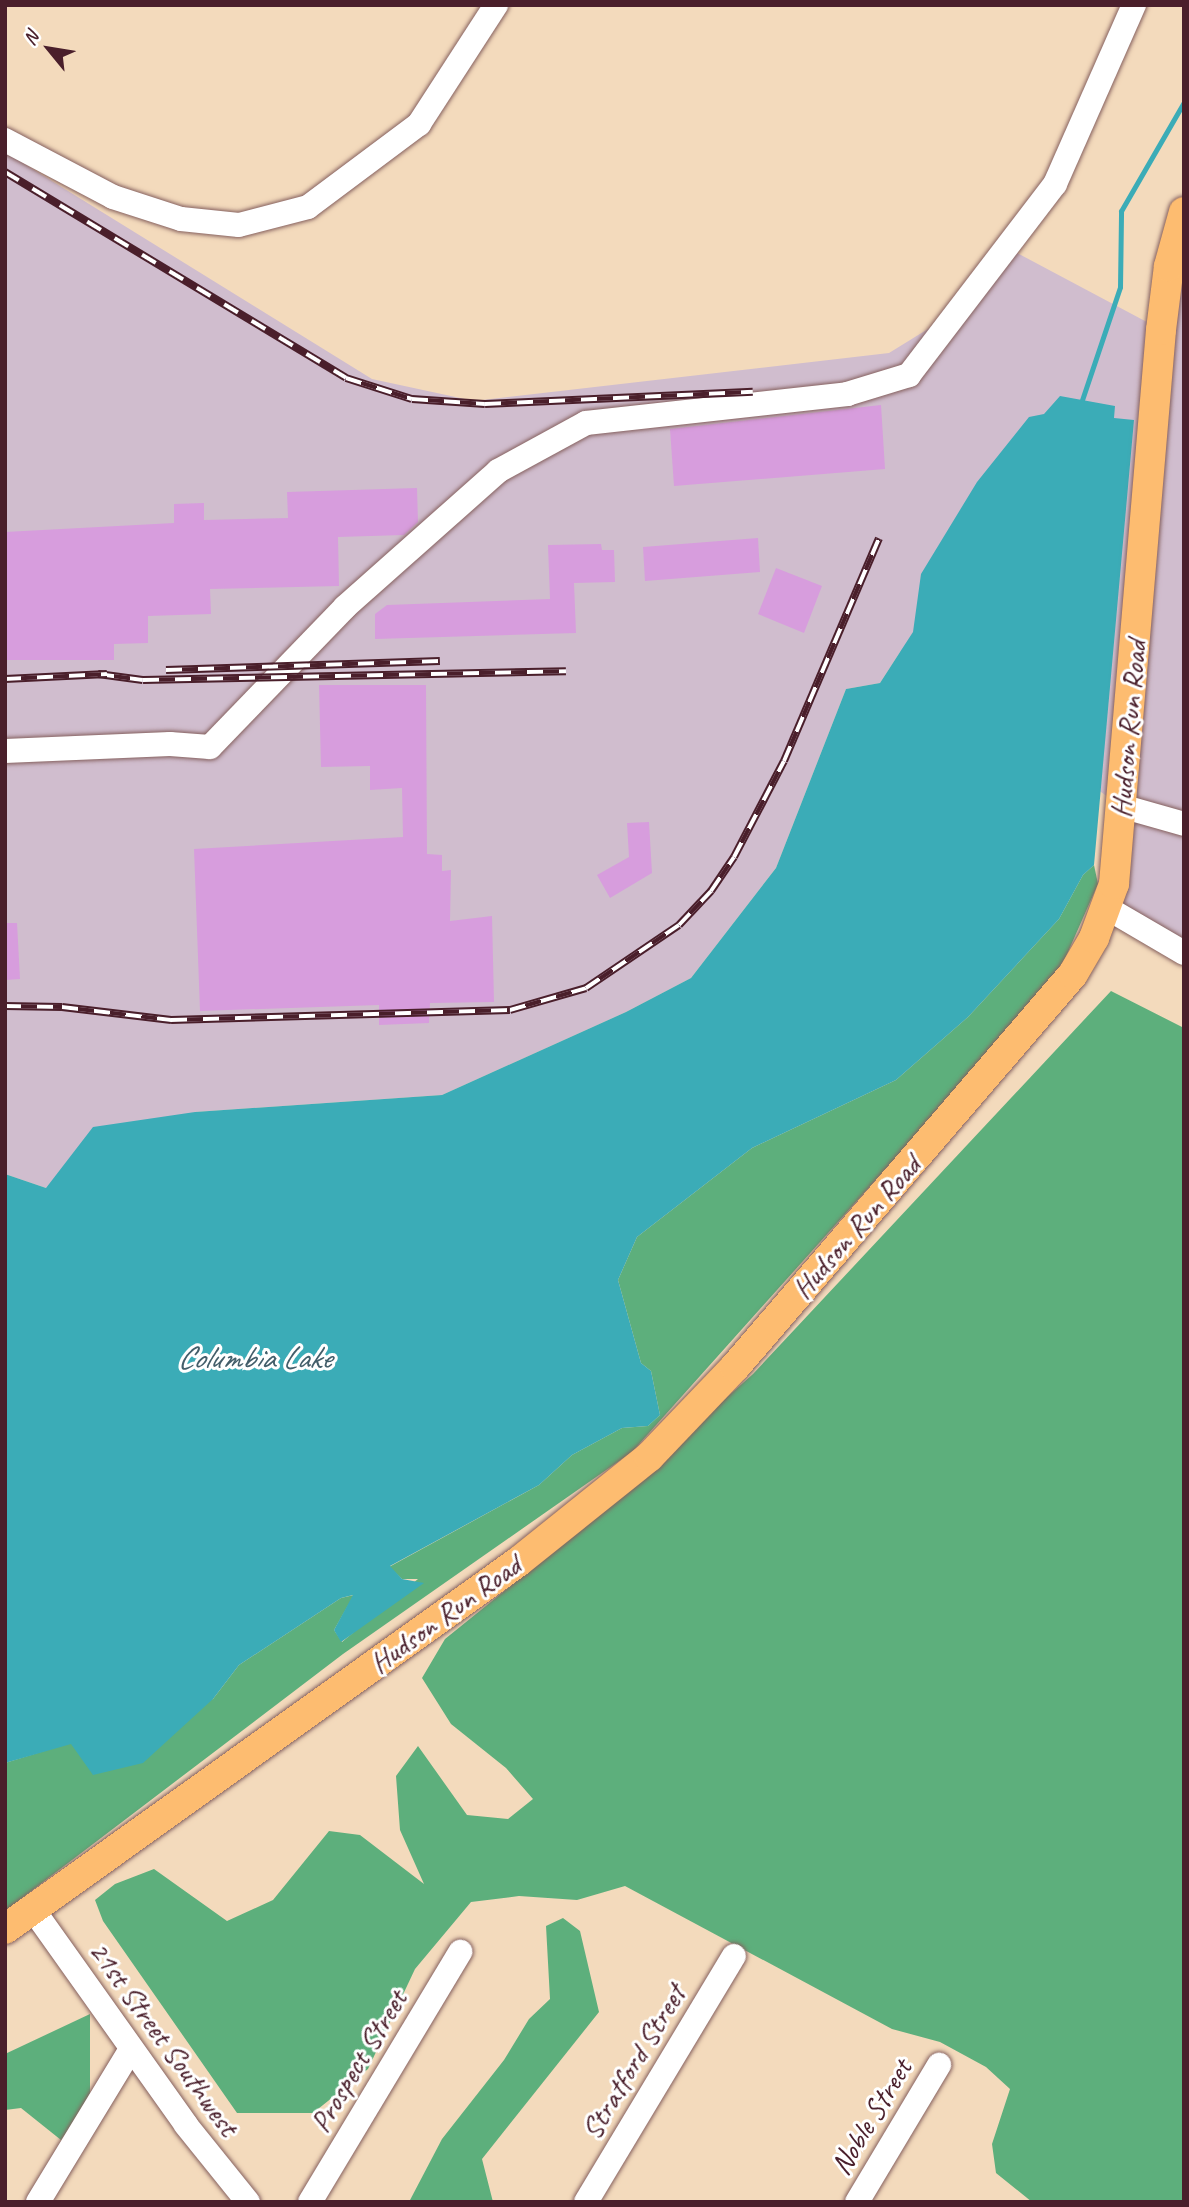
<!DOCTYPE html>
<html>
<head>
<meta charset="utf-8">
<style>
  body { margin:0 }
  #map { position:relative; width:1189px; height:2207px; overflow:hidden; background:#f3dabc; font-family:Caveat,sans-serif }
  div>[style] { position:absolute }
  .industrial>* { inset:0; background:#d0bdce }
  .forest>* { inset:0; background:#5daf7c }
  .water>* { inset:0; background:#3bacb7 }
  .stream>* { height:5px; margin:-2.5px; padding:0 2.5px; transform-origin:2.5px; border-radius:2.5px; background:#3bacb7 }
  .building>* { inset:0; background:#d79ddd }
  .roads { filter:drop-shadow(0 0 2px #85605e) drop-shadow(0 0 2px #85605e) }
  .minor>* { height:24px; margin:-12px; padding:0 12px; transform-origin:12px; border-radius:12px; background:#fff }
  .major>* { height:30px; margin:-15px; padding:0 15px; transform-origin:15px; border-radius:15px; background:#fdbc70 }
  .rail>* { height:8px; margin-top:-4px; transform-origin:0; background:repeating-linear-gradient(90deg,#fff 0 16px,#4a1f2b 0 32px); box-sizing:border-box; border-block:2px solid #4a1f2b }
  span { translate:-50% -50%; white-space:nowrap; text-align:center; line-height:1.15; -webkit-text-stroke:6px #fff; paint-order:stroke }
  .street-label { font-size:30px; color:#4a1f2b }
  .water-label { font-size:32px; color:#435e6a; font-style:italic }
  .frame { position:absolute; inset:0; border:7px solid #4a1f2b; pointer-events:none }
  .north { position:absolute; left:14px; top:14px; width:70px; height:70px; -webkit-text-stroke:5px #fff; paint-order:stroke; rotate:300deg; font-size:19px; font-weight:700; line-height:28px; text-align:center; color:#4a1f2b }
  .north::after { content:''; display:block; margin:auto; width:24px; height:32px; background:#4a1f2b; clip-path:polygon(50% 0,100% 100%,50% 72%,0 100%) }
</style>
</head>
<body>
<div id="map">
  <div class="industrial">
    <div style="clip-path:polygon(5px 152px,372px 379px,474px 401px,889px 353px,962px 308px,1004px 246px,1160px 329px,1169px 276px,1184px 269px,1184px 953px,1107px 908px,1121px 806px,900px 652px,880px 683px,846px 689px,776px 868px,691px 978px,626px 1012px,442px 1095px,195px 1112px,46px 1188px,5px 1174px)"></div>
  </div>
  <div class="forest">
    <div style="clip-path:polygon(1094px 865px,1098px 884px,1064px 961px,1018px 1021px,632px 1452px,343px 1654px,5px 1911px,5px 1763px,213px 1699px,239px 1665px,341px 1598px,354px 1595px,334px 1630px,342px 1642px,418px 1579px,402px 1579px,389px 1567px,539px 1485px,572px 1455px,622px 1428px,648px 1426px,660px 1415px,651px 1371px,641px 1363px,618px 1280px,637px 1237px,752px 1148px,896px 1080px,968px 1017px,1059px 919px,1083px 875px)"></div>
    <div style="clip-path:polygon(1111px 991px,1184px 1028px,1184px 2202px,1032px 2202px,996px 2173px,992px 2144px,1010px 2089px,986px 2067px,940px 2042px,892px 2029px,625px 1886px,577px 1900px,519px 1896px,471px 1902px,415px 1969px,368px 2069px,313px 2113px,237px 2113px,103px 1921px,95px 1900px,115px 1884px,154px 1869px,227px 1921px,273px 1900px,329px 1831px,360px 1835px,424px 1884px,400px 1830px,396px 1776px,418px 1746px,467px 1815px,508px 1819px,533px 1799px,506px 1768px,451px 1724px,422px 1678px,445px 1639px,554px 1551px,753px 1374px)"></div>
    <div style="clip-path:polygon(563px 1918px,580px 1931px,599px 2012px,482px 2159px,493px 2202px,409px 2202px,442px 2139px,504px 2060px,529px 2019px,550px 1999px,546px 1926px)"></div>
    <div style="clip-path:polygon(90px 2014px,90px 2099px,61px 2140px,21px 2108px,5px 2110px,5px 2054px)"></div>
  </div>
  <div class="water">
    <div style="clip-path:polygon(1060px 396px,1115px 406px,1114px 418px,1134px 420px,1094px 865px,1083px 875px,1059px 919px,968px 1017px,896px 1080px,752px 1148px,637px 1237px,618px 1280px,641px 1363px,651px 1371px,660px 1415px,648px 1426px,622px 1428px,572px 1455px,539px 1485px,390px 1566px,402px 1579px,424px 1583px,341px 1642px,334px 1630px,353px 1595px,341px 1598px,239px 1665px,213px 1699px,143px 1763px,93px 1775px,71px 1744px,5px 1763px,5px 1174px,46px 1188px,93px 1127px,195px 1112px,442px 1095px,626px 1012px,691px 978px,776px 868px,846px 689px,880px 683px,900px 652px,913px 632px,921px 574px,977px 482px,1029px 417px,1044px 414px)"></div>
  </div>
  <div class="stream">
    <div style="left:1082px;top:400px;width:119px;rotate:-71.4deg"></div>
    <div style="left:1120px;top:287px;width:76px;rotate:-89.2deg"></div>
    <div style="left:1121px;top:211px;width:126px;rotate:-60deg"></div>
  </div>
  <div class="building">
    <div style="clip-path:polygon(881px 405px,885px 469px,674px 486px,670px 429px)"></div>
    <div style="clip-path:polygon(417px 488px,418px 522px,404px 535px,338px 537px,339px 586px,210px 589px,211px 614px,148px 616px,148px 643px,114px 644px,114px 660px,5px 660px,5px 532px,174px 523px,174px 504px,204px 503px,204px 520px,288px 518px,287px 492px)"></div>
    <div style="clip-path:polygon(758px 538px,760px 572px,645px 581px,643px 547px)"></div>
    <div style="clip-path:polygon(601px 544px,602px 550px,614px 550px,615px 582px,574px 583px,576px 633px,375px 639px,375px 614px,387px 605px,550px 599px,548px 545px)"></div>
    <div style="clip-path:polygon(776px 568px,822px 586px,804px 633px,758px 614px)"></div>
    <div style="clip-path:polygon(319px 685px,426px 685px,427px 854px,442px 855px,442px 871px,451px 870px,450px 921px,492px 916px,494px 1002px,430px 1003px,429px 1023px,379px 1025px,379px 1005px,200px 1011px,194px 849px,403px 837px,402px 788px,370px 790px,370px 766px,321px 767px)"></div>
    <div style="clip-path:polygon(649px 822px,652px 873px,610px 898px,597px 875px,629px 857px,627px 823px)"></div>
    <div style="clip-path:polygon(5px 923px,17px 923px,20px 979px,5px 980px)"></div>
  </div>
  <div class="roads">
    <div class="minor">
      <div style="left:5px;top:140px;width:122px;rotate:27.8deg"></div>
      <div style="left:113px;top:197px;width:71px;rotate:17.9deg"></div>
      <div style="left:181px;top:219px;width:58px;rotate:5.9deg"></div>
      <div style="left:239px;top:225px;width:71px;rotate:-14.6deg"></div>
      <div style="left:308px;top:207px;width:139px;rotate:-36.8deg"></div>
      <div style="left:419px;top:124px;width:142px;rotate:-57.1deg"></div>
      <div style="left:5px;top:751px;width:165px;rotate:-2.4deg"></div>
      <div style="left:170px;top:744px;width:40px;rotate:4.3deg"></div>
      <div style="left:210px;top:747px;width:194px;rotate:-46deg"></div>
      <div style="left:345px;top:607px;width:205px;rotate:-41.6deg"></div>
      <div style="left:498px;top:471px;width:100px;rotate:-28.6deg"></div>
      <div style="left:586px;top:423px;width:263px;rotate:-6.3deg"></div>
      <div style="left:847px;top:394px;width:65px;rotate:-17deg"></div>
      <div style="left:909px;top:375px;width:240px;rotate:-52.6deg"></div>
      <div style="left:1055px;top:184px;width:196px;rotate:-66.2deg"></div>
      <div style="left:1121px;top:806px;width:66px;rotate:15.9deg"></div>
      <div style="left:1107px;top:908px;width:89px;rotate:30.3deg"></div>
      <div style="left:32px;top:1908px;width:266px;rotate:54.6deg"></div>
      <div style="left:186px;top:2125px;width:99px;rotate:51.2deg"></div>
      <div style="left:38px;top:2202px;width:179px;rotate:-58.7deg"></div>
      <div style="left:310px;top:2202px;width:292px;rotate:-59deg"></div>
      <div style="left:586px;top:2202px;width:287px;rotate:-59deg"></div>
      <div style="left:857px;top:2202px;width:160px;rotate:-59.1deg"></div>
    </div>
    <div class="major">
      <div style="left:5px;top:1929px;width:631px;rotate:-35.58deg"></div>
      <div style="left:518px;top:1562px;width:168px;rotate:-38.7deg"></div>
      <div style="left:649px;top:1457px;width:124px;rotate:-46.3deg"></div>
      <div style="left:735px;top:1367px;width:518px;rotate:-49.3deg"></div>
      <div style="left:1073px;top:974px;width:42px;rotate:-59.7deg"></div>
      <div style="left:1094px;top:938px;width:58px;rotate:-69.7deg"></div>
      <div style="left:1114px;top:884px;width:556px;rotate:-85.15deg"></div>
      <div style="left:1161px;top:330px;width:64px;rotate:-82.9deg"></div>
      <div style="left:1169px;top:266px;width:56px;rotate:-74.5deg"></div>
    </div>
  </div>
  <div class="rail">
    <div style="left:5px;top:172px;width:398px;rotate:31.1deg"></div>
    <div style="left:346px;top:378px;width:69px;rotate:17.7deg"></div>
    <div style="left:412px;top:399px;width:73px;rotate:3.9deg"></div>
    <div style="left:485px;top:404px;width:268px;rotate:-2.6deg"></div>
    <div style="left:166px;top:670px;width:274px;rotate:-1.9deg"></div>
    <div style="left:98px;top:674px;width:45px;rotate:7.6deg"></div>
    <div style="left:143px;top:680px;width:423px;rotate:-1.2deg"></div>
    <div style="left:5px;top:679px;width:102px;rotate:-2.8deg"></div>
    <div style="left:5px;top:1006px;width:57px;rotate:1deg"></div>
    <div style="left:62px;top:1007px;width:110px;rotate:6.8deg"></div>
    <div style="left:171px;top:1020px;width:339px;rotate:-1.7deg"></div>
    <div style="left:510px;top:1010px;width:79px;rotate:-16.1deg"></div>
    <div style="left:586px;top:988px;width:112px;rotate:-34.1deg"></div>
    <div style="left:679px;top:925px;width:47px;rotate:-46.7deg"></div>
    <div style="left:711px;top:891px;width:41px;rotate:-55.9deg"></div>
    <div style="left:734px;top:857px;width:108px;rotate:-62.5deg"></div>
    <div style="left:784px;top:761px;width:242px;rotate:-66.9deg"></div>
  </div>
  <div class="street-label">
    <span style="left:1128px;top:729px;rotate:-85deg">Hudson Run Road</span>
    <span style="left:856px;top:1227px;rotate:-49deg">Hudson Run Road</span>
    <span style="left:445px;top:1614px;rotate:-36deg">Hudson Run Road</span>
    <span style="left:164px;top:2038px;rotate:54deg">21st Street Southwest</span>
    <span style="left:358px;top:2061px;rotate:-59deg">Prospect Street</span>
    <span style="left:633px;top:2062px;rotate:-59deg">Stratford Street</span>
    <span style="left:871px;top:2117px;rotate:-59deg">Noble Street</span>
  </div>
  <div class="water-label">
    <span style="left:254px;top:1358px">Columbia Lake</span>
  </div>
  <div class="frame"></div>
  <div class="north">N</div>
</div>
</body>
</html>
